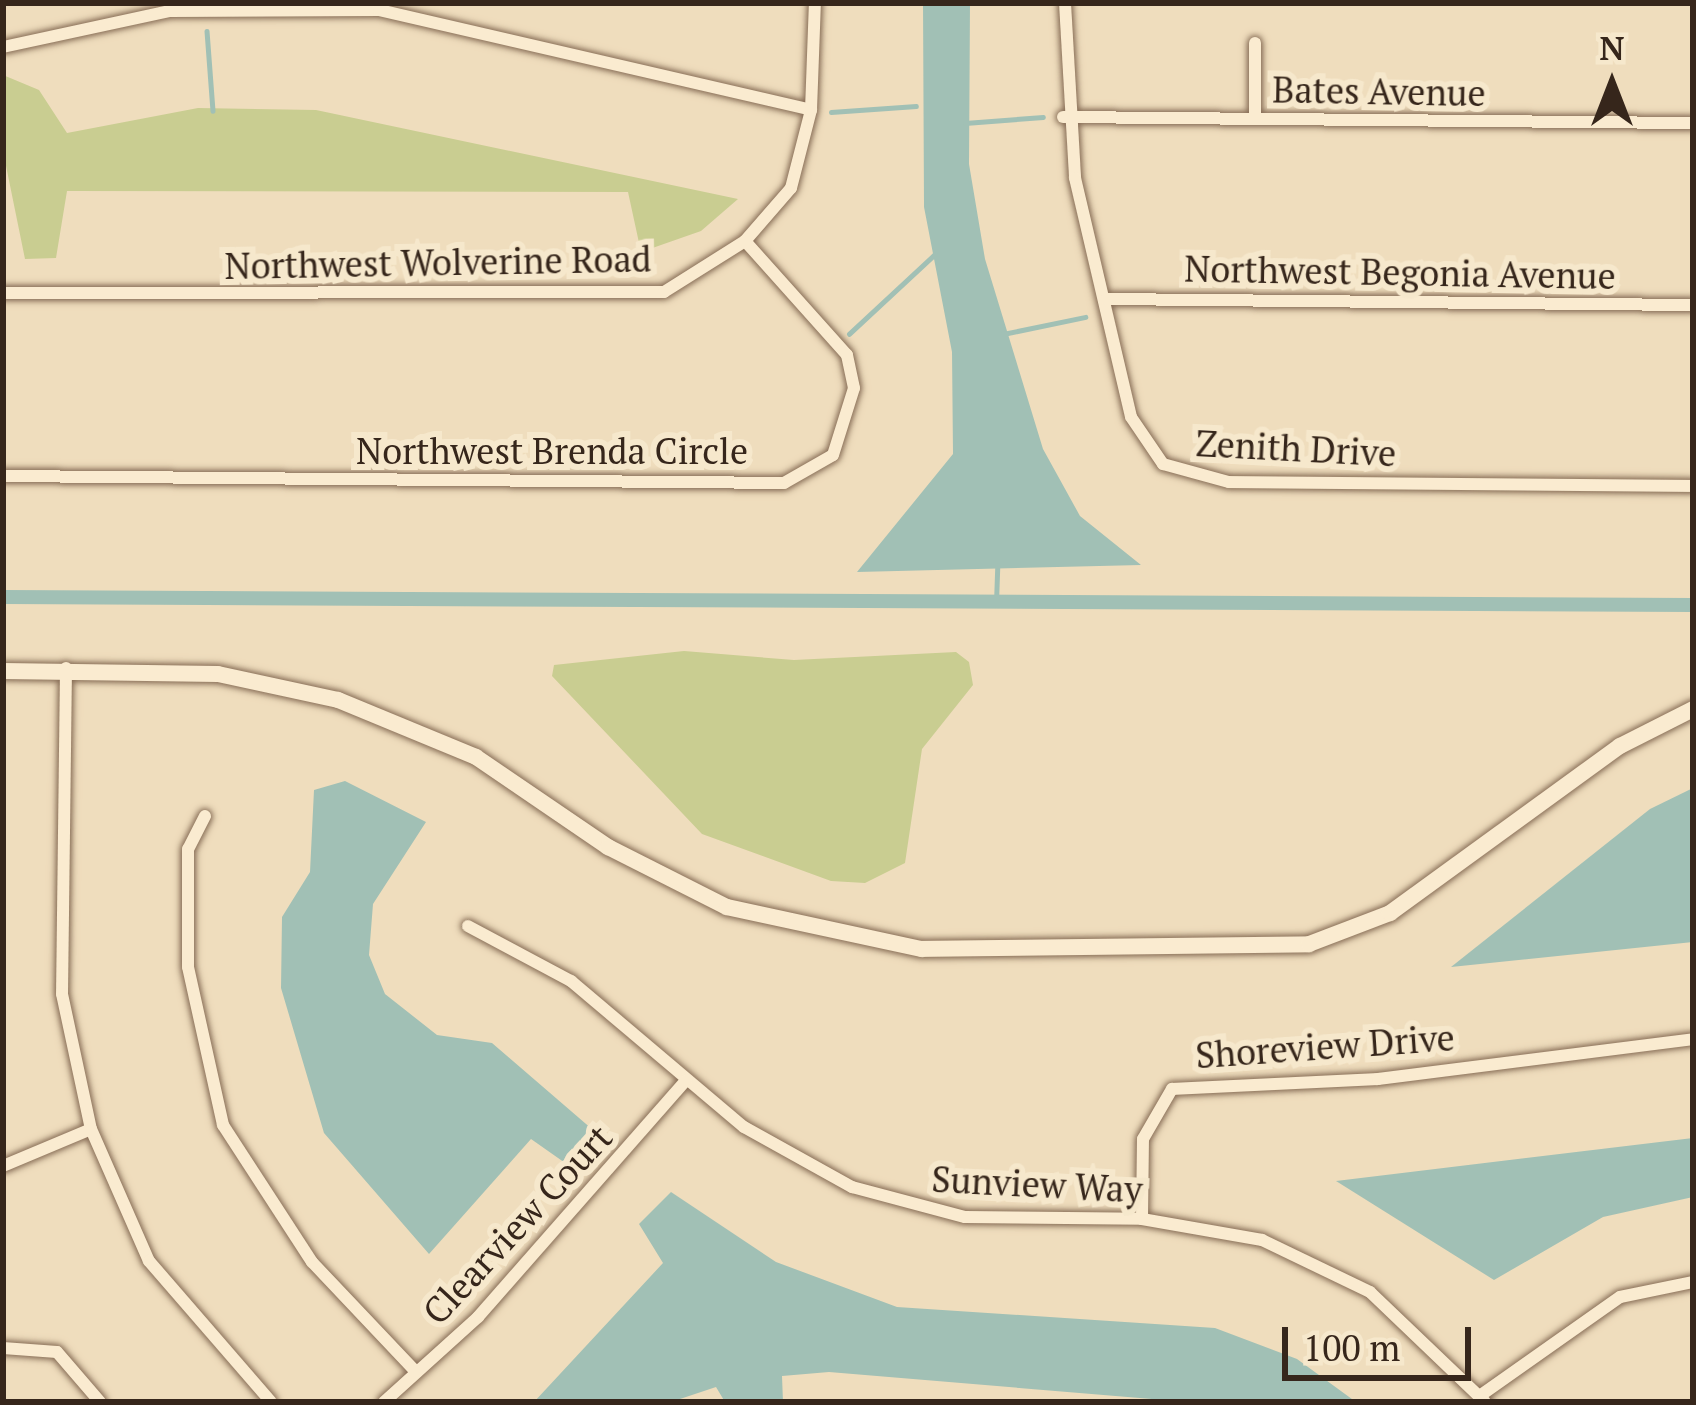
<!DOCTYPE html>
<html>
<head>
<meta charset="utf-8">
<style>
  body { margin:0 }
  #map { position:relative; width:1696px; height:1405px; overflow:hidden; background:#efddbd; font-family:"PT Serif",serif }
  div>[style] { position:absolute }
  .green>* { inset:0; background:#c9cd91 }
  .water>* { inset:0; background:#a1c0b5 }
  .stream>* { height:4.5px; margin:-2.25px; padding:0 2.25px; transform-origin:2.25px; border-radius:2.25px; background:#a1c0b5 }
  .canal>* { height:14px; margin:-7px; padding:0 7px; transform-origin:7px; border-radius:7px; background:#a1c0b5 }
  .roads { filter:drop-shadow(0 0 3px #876d56) drop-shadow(0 0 3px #876d56) }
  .minor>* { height:12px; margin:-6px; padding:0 6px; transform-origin:6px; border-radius:6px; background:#faebd0 }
  .tertiary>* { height:16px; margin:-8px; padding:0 8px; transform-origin:8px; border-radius:8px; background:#faebd0 }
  span { translate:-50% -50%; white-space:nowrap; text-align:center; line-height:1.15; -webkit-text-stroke:12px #f6e8cc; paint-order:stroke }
  .street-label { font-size:36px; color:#36261b }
  .frame { position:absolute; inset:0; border:6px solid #36261b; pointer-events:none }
  .north { position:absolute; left:1552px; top:24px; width:120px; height:120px; -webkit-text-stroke:9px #f6e8cc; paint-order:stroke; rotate:0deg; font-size:33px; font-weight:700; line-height:48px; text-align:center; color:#36261b }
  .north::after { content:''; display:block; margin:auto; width:42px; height:54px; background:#36261b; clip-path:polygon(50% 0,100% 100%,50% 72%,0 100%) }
  .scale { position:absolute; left:1282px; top:1327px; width:189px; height:54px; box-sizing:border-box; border:6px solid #36261b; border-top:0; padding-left:15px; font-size:36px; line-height:42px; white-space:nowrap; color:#36261b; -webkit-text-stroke:9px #f6e8cc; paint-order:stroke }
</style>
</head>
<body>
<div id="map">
  <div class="green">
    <div style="clip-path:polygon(3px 75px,39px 90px,67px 133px,198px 108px,316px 110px,738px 199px,701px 231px,641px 252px,628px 192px,67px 191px,56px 258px,25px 259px,3px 151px)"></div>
    <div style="clip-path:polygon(684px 651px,794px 660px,956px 652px,969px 662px,973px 685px,922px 749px,905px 863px,865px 883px,831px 881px,702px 834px,552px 676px,554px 665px)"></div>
  </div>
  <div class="water">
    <div style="clip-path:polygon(923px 3px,970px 3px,969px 164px,985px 259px,1043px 449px,1080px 516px,1141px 565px,857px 572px,953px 454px,952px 352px,924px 207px)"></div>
    <div style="clip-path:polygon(345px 781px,426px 822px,373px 904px,369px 955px,385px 994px,437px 1035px,492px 1043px,593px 1130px,568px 1165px,531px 1139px,429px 1254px,324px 1133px,281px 988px,282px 917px,310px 872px,314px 790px)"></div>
    <div style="clip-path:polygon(1693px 788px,1693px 942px,1451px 967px,1650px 809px)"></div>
    <div style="clip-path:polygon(1693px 1138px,1693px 1197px,1603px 1217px,1494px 1280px,1336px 1181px)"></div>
    <div style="clip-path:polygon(671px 1192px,776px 1262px,897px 1307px,1215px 1328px,1297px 1359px,1356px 1402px,1188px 1402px,829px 1372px,782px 1376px,783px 1402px,725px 1402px,716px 1387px,671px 1402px,534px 1402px,663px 1263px,639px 1224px)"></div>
  </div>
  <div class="stream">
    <div style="left:207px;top:31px;width:80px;rotate:85.7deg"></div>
    <div style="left:831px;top:112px;width:85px;rotate:-4deg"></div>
    <div style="left:965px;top:123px;width:78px;rotate:-4.4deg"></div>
    <div style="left:849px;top:334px;width:117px;rotate:-42.9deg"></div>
    <div style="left:1003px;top:334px;width:84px;rotate:-11.7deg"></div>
    <div style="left:996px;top:603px;width:37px;rotate:-88deg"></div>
  </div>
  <div class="canal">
    <div style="left:3px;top:597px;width:1690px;rotate:0.27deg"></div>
  </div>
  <div class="roads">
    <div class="minor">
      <div style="left:1065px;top:3px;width:175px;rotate:86.7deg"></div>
      <div style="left:1075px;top:178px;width:245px;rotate:76.8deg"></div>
      <div style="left:1131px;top:417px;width:57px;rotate:55.8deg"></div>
      <div style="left:1163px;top:464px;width:68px;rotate:15.3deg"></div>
      <div style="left:1229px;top:482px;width:464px;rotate:0.5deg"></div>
      <div style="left:3px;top:47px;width:171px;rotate:-12.2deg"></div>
      <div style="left:170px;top:11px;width:209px;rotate:-0.3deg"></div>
      <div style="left:379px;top:10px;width:443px;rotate:13deg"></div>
      <div style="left:1063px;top:117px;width:630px;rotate:0.55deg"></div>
      <div style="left:1255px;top:118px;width:75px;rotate:-90deg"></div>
      <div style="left:3px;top:293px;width:661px;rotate:-0.09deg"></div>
      <div style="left:664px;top:292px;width:96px;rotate:-32.2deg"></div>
      <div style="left:745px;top:241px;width:70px;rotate:-49deg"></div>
      <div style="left:791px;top:188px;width:81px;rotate:-75.6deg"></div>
      <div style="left:811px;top:110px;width:107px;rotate:-87.9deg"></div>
      <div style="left:1107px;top:299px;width:586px;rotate:0.59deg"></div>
      <div style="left:3px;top:476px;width:781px;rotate:0.51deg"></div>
      <div style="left:784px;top:483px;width:56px;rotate:-29.7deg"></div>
      <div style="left:833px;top:455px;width:70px;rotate:-72.6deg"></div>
      <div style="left:854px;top:388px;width:34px;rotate:-102deg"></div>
      <div style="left:847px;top:355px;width:153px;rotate:-131.8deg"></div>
      <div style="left:66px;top:668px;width:326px;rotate:90.7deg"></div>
      <div style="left:62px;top:994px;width:138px;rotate:77.9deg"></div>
      <div style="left:91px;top:1129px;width:144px;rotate:66.3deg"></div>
      <div style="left:149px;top:1261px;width:186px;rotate:49.1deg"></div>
      <div style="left:205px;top:816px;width:37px;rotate:117deg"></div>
      <div style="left:188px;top:849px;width:118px;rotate:90deg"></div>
      <div style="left:188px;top:967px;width:162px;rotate:77.5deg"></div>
      <div style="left:223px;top:1125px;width:163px;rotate:57deg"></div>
      <div style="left:312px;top:1262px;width:151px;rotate:46.6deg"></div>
      <div style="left:468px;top:926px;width:117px;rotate:28.1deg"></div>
      <div style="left:571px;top:981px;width:226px;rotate:40.2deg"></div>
      <div style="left:744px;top:1127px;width:124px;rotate:29.1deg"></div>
      <div style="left:852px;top:1187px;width:117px;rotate:14.9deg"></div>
      <div style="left:965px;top:1217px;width:177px;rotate:0.6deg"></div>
      <div style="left:1142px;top:1219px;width:122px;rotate:9.9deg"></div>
      <div style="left:1262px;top:1240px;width:120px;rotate:25.7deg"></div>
      <div style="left:1370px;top:1292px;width:159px;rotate:43.7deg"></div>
      <div style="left:3px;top:1166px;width:95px;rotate:-22.8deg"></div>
      <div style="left:1142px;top:1219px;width:80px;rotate:-89.3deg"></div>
      <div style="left:1143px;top:1139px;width:58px;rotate:-59.9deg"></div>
      <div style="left:1172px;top:1089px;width:206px;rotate:-2.8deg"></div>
      <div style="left:1378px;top:1079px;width:318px;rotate:-7.2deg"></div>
      <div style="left:3px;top:1348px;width:54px;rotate:4.2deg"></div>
      <div style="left:57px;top:1352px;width:66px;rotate:49.3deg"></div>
      <div style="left:1481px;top:1395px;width:170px;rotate:-35.2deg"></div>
      <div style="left:1620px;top:1297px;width:75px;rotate:-11.6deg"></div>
      <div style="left:384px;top:1402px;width:127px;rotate:-42.1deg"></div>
      <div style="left:478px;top:1317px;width:315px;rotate:-48.7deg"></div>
    </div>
    <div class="tertiary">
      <div style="left:3px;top:671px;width:215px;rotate:0.8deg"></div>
      <div style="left:218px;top:674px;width:123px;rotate:12.2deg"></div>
      <div style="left:338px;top:700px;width:149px;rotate:22.4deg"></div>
      <div style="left:476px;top:757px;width:160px;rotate:34.3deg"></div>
      <div style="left:608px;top:847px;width:133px;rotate:26.8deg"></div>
      <div style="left:727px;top:907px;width:199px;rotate:12.2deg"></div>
      <div style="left:922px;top:949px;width:387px;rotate:-0.7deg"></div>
      <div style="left:1309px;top:944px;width:87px;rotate:-20.9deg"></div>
      <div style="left:1390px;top:913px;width:284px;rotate:-36deg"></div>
      <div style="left:1620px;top:746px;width:82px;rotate:-26.9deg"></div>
    </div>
  </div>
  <div class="street-label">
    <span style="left:1379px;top:91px;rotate:1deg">Bates Avenue</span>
    <span style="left:438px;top:262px;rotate:-1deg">Northwest Wolverine Road</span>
    <span style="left:1400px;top:272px;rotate:1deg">Northwest Begonia Avenue</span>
    <span style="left:1296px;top:448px;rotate:3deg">Zenith Drive</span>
    <span style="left:552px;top:451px">Northwest Brenda Circle</span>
    <span style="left:1325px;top:1046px;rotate:-4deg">Shoreview Drive</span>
    <span style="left:1037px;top:1184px;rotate:3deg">Sunview Way</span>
    <span style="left:517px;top:1224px;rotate:-47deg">Clearview Court</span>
  </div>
  <div class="frame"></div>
  <div class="north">N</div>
  <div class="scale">100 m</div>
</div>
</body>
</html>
